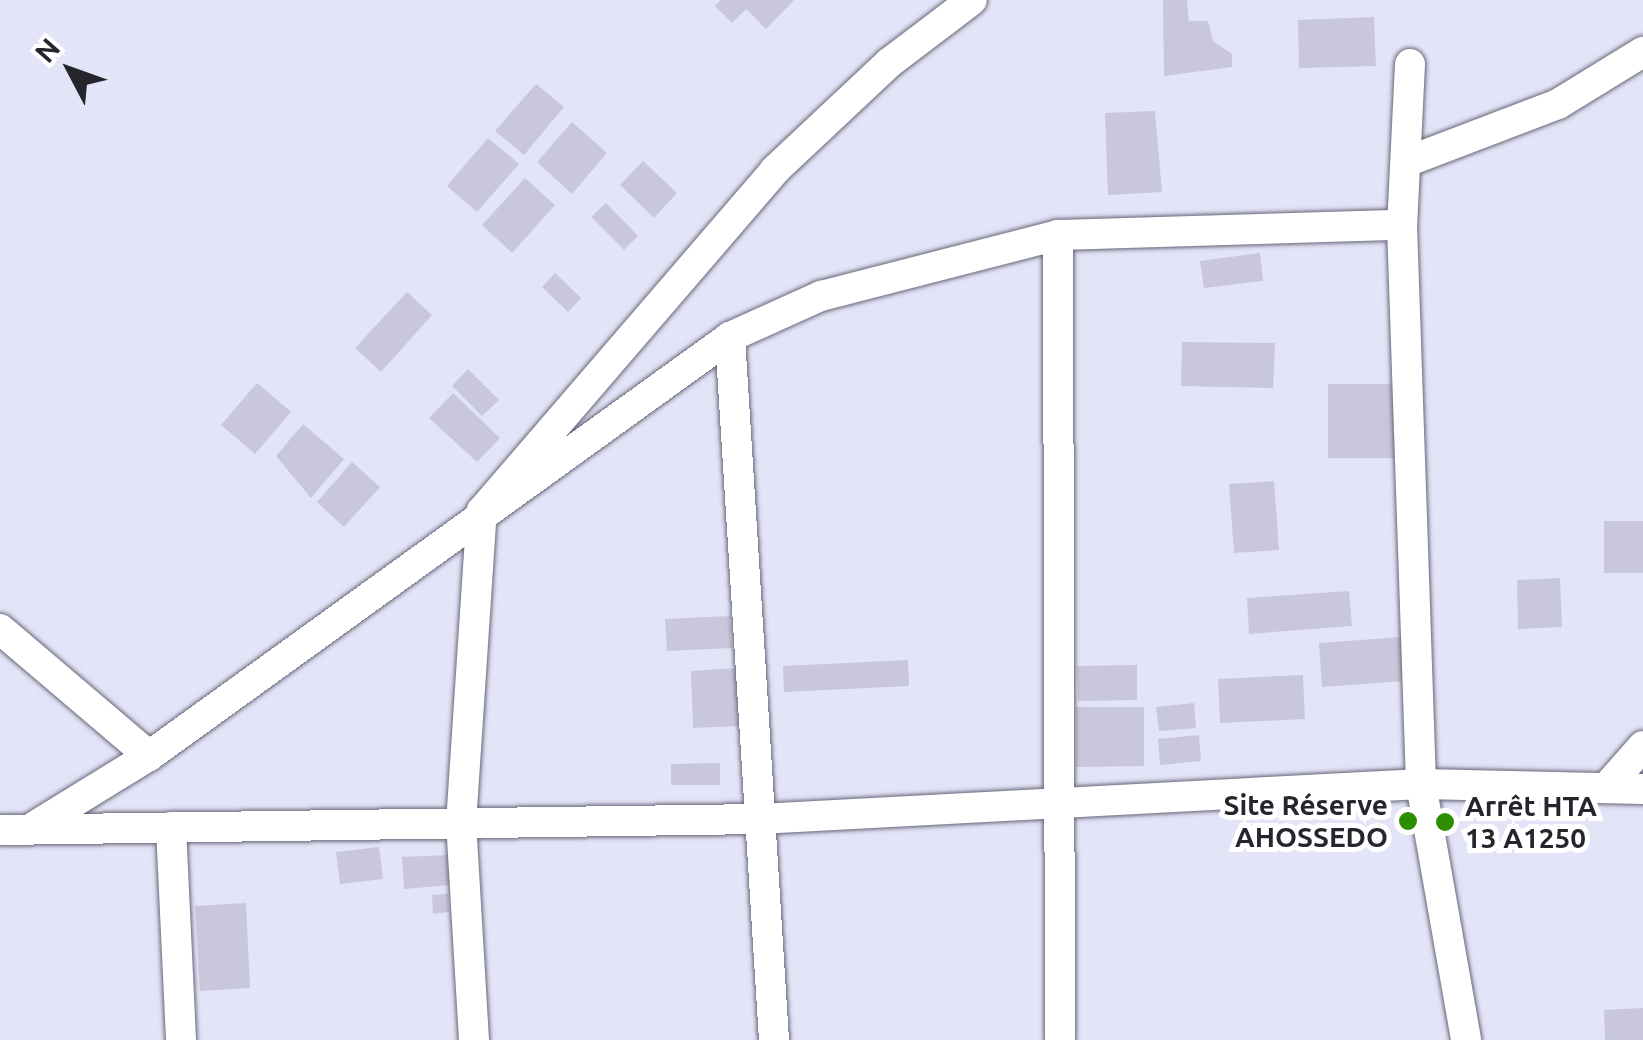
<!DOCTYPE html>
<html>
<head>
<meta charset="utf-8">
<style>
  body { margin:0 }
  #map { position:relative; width:1643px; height:1040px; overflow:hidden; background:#e4e4f8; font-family:Ubuntu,sans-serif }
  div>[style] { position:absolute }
  .building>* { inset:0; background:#c8c7db }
  .roads { filter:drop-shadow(0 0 2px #676678) drop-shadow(0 0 2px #676678) }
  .minor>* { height:30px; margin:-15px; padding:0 15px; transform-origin:15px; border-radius:15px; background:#fff }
  .dots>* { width:28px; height:28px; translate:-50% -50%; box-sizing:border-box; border:5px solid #fff; border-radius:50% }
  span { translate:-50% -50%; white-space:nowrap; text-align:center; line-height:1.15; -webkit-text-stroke:10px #fff; paint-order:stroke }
  .poi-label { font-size:28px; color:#25252d; font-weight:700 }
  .right { translate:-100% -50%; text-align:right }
  .left { translate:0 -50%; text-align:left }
  .north { position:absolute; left:20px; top:20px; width:100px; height:100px; -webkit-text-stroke:8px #fff; paint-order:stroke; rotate:311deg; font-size:28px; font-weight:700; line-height:40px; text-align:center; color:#25252d }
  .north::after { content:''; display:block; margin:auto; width:35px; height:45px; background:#25252d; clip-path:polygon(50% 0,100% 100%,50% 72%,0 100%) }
</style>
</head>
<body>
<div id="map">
  <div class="building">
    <div style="clip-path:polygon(721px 0,794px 0,766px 29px,746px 9px,732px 23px,715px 6px)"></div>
    <div style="clip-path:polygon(1163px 0,1187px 0,1189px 21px,1208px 21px,1213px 41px,1232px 54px,1232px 67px,1164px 76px)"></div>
    <div style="clip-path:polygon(1374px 17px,1376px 66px,1299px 68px,1298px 20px)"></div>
    <div style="clip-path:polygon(536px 84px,564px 107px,524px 155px,495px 131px)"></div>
    <div style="clip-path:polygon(1155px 111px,1162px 192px,1108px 195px,1105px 113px)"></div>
    <div style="clip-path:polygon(572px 122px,607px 153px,572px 194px,537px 162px)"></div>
    <div style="clip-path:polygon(488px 138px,519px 164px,477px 212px,447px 186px)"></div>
    <div style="clip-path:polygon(643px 161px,677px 193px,654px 218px,620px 185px)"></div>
    <div style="clip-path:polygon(525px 178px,555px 205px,512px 253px,482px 225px)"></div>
    <div style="clip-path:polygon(606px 203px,638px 236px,624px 250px,591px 217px)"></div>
    <div style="clip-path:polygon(1260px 253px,1263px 281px,1204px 288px,1200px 261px)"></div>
    <div style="clip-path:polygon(555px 273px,581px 298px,568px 312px,542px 287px)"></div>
    <div style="clip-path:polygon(407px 292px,432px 315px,381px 372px,355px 348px)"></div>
    <div style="clip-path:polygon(1182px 342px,1275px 343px,1273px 388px,1181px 386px)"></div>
    <div style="clip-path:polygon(468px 369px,499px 400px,482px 416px,452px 386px)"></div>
    <div style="clip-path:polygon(257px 383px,291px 412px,255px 454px,221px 425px)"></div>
    <div style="clip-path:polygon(1328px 384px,1400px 384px,1398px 458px,1328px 458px)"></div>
    <div style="clip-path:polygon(453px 393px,500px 438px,477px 462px,429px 418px)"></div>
    <div style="clip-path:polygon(303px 424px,344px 459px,311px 498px,276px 456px)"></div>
    <div style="clip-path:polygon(352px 462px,380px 487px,344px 527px,317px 502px)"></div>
    <div style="clip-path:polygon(1274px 481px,1279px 550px,1234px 553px,1229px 484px)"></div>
    <div style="clip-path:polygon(1604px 521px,1643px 521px,1643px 573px,1604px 573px)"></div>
    <div style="clip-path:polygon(1560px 578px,1562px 627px,1518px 629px,1517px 580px)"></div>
    <div style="clip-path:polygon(1349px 591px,1352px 626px,1249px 634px,1247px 598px)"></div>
    <div style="clip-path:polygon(730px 616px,732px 648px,667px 651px,665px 619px)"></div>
    <div style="clip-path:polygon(1402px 637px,1405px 681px,1322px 687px,1319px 643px)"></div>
    <div style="clip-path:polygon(908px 660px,909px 686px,784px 692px,783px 666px)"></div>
    <div style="clip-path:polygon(1137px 665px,1137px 700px,1078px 701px,1077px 666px)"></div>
    <div style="clip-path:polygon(737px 668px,738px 726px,693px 728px,691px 671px)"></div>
    <div style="clip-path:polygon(1303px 675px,1305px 719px,1220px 723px,1218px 679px)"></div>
    <div style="clip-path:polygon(1194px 703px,1196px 728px,1159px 731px,1156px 707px)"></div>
    <div style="clip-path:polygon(1076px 707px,1144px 707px,1144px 766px,1076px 767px)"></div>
    <div style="clip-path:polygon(1199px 735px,1201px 761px,1160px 765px,1158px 739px)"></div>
    <div style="clip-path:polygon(720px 763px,720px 785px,671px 785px,671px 764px)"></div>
    <div style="clip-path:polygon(379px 847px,383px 879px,340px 884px,336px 852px)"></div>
    <div style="clip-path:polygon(448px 855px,450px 885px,404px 889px,402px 857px)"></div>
    <div style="clip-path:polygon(448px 894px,449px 912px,433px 914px,432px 895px)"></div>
    <div style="clip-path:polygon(246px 903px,250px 988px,200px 991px,195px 906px)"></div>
    <div style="clip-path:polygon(1643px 1008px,1643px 1040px,1605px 1040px,1604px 1010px)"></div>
  </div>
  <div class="roads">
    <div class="minor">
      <div style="left:1410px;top:64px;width:161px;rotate:92.8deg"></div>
      <div style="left:1402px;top:225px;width:559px;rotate:88.05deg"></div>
      <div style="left:1421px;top:784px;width:260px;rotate:80deg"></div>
      <div style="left:1409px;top:161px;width:160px;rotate:-20.9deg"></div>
      <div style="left:1558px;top:104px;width:100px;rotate:-31.5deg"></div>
      <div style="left:1058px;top:235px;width:805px;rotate:89.86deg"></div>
      <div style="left:730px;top:337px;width:704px;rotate:86.42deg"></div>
      <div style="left:0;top:629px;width:196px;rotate:40.4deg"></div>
      <div style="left:1606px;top:788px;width:56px;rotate:-48.6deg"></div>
      <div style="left:35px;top:826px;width:134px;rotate:-31.6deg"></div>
      <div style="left:149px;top:756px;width:716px;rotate:-35.8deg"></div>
      <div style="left:730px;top:337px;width:100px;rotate:-24.3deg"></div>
      <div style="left:821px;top:296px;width:245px;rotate:-14.4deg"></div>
      <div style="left:1058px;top:235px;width:344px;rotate:-1.7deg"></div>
      <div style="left:171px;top:827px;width:213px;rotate:87.3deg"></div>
      <div style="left:0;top:830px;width:759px;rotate:-0.83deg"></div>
      <div style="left:759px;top:819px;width:663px;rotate:-3.03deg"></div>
      <div style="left:1421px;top:784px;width:222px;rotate:1.3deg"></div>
      <div style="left:474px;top:1040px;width:216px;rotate:-93.4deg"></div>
      <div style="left:461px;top:824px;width:314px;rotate:-86.2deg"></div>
      <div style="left:482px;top:511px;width:450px;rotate:-49.3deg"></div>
      <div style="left:775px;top:170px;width:156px;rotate:-43.2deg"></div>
      <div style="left:889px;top:63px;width:104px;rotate:-37.2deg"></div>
    </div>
  </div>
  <div class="dots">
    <div style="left:1408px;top:821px;background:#2d8e04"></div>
    <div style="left:1445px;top:822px;background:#2d8e04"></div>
  </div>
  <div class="poi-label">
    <span class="right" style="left:1388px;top:821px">Site Réserve<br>AHOSSEDO</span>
    <span class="left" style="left:1465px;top:822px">Arrêt HTA<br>13 A1250</span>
  </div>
  <div class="north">N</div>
</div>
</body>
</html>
